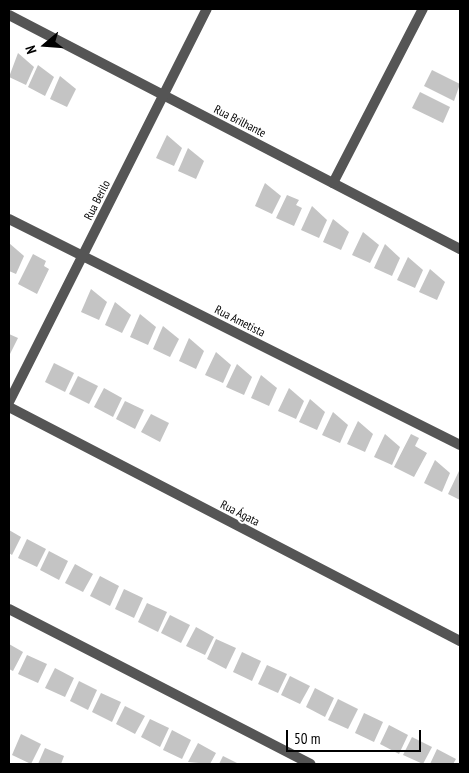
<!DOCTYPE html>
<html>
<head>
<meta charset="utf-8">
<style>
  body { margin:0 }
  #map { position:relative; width:469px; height:773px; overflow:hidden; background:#fff; font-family:"PT Sans Narrow",sans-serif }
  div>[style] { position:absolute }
  .building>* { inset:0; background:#c4c4c4 }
  .minor>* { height:10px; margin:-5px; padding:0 5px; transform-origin:5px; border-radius:5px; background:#555 }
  span { translate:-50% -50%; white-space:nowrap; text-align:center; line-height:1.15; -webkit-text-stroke:4px #fff; paint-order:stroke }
  .street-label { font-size:12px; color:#000 }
  .frame { position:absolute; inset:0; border:10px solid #000; pointer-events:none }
  .north { position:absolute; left:20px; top:20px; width:50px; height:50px; -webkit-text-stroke:4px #fff; paint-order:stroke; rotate:252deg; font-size:14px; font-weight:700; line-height:20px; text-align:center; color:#000 }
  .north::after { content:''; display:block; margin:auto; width:18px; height:22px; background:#000; clip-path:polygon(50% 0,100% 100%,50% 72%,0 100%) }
  .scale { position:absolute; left:286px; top:730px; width:135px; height:22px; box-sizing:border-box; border:2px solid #000; border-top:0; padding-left:6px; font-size:15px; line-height:18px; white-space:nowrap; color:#000; -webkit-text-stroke:4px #fff; paint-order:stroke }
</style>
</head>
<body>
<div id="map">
  <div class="building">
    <div style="clip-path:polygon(18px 53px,34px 67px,26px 85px,9px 77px)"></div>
    <div style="clip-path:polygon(38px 65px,54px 77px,45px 96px,28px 87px)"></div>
    <div style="clip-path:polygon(432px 70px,460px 84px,454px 101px,424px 86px)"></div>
    <div style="clip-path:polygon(60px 76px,76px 89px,67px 107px,50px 99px)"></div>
    <div style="clip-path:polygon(420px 92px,450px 107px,443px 123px,412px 108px)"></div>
    <div style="clip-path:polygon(167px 135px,182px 148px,174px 166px,156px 158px)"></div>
    <div style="clip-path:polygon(188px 148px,204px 161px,196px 179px,178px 171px)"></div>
    <div style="clip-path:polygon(265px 183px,281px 196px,272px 214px,255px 206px)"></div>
    <div style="clip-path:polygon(287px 195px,299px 200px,296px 205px,302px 208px,294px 226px,276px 218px)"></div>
    <div style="clip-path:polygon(312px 206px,327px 220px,319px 238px,301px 230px)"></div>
    <div style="clip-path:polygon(333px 219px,349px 232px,341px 250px,323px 242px)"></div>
    <div style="clip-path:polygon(363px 232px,379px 245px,370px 263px,352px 255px)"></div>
    <div style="clip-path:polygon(9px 243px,24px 256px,16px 274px,9px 271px)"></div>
    <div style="clip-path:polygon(385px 244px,400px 258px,392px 276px,374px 268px)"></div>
    <div style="clip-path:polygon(33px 254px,46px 261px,44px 266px,49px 269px,37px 294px,18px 284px)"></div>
    <div style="clip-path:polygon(408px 257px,423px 270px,415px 288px,397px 280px)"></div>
    <div style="clip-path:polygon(430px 269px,445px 282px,437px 300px,419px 292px)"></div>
    <div style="clip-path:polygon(91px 289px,107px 302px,99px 320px,81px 312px)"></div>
    <div style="clip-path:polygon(115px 302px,131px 315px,122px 333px,105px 325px)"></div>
    <div style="clip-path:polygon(140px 314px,156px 327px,148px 345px,130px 337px)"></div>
    <div style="clip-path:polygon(163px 326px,179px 339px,170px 357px,153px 349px)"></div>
    <div style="clip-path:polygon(9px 334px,18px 338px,9px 356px)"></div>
    <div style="clip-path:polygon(189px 338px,204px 351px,196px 369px,179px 361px)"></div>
    <div style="clip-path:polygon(216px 352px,231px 365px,223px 383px,205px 375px)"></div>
    <div style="clip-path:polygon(54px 363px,74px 373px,65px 392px,45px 382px)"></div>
    <div style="clip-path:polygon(237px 364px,252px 377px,244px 395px,226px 387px)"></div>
    <div style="clip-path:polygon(261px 375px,277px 388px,269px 406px,251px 398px)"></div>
    <div style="clip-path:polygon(78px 376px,98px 386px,89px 404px,69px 394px)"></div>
    <div style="clip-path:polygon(104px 388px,122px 398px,113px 417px,94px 407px)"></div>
    <div style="clip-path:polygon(289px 388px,304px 401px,296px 419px,278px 411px)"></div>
    <div style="clip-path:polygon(310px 399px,325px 412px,317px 430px,299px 422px)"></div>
    <div style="clip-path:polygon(125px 401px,144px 410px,135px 429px,116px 419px)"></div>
    <div style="clip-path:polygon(333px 412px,348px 425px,340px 443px,322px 435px)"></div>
    <div style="clip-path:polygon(151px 414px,169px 423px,160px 442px,141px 432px)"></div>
    <div style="clip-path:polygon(358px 421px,373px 434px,365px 452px,347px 444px)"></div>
    <div style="clip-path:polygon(385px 434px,400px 447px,392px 465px,374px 457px)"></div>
    <div style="clip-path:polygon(411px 434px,419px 438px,415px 446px,427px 453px,414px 477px,394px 467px)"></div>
    <div style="clip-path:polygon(435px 460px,450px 473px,442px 492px,424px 483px)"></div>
    <div style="clip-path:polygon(459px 471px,460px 472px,460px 500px,448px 494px)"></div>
    <div style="clip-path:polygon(9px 530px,21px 537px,12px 555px,9px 553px)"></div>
    <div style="clip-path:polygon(27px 539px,46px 549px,37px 567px,18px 558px)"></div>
    <div style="clip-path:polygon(49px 551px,68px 561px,59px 580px,40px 570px)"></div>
    <div style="clip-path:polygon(75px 564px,93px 574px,83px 592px,65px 583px)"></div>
    <div style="clip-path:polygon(100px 576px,119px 586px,110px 606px,90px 596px)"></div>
    <div style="clip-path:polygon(124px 589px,143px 598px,134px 618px,115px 609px)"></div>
    <div style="clip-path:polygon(147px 603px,167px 612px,158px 632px,138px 622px)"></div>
    <div style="clip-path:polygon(170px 615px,190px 625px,181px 643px,161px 633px)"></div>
    <div style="clip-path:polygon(196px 627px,214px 637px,205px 655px,186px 646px)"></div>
    <div style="clip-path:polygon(216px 639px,236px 648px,226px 669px,207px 659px)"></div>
    <div style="clip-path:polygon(9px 644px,23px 652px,13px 671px,9px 669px)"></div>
    <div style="clip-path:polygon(242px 652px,261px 661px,252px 681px,233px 672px)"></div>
    <div style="clip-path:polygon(27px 655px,47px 664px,38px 683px,18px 674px)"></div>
    <div style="clip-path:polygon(267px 665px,287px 674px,278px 693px,258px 684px)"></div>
    <div style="clip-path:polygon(55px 668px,74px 678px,65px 697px,45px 688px)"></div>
    <div style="clip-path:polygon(290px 676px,310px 686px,300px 704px,281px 695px)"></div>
    <div style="clip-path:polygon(79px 681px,97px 690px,88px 710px,70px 701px)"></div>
    <div style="clip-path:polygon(315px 688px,334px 698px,325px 717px,306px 707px)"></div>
    <div style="clip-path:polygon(101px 693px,121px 702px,112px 722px,92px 712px)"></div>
    <div style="clip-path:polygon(338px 699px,358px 709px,348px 729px,328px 720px)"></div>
    <div style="clip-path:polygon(125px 706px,145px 716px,135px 734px,116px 724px)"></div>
    <div style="clip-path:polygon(364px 713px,383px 722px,374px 742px,355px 733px)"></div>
    <div style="clip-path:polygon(150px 719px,169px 728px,160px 747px,141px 737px)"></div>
    <div style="clip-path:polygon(389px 725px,408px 735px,399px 754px,380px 744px)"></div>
    <div style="clip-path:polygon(172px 730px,191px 740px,182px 759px,163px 750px)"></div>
    <div style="clip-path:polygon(21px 734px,41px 744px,31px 764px,12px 755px)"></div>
    <div style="clip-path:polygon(412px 737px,432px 747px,423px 764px,403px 755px)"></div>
    <div style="clip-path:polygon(198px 743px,216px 753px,210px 764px,188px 762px)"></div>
    <div style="clip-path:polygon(45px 748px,64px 756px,61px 764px,38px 764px)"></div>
    <div style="clip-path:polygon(437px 749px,456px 759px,453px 764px,430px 764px)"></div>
    <div style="clip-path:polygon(223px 756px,239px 764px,219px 764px)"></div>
  </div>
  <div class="minor">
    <div style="left:9px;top:15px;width:508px;rotate:27.42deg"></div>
    <div style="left:333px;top:183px;width:196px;rotate:-62.7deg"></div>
    <div style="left:9px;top:219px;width:504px;rotate:26.62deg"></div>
    <div style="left:9px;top:402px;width:440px;rotate:-63.3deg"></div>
    <div style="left:9px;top:407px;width:508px;rotate:27.42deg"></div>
    <div style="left:9px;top:609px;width:339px;rotate:27.2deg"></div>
  </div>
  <div class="street-label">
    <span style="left:240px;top:121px;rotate:27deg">Rua Brilhante</span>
    <span style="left:97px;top:200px;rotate:-63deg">Rua Berilo</span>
    <span style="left:240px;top:321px;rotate:27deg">Rua Ametista</span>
    <span style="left:240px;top:513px;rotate:27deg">Rua Ágata</span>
  </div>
  <div class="frame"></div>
  <div class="north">N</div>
  <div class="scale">50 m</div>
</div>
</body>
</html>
